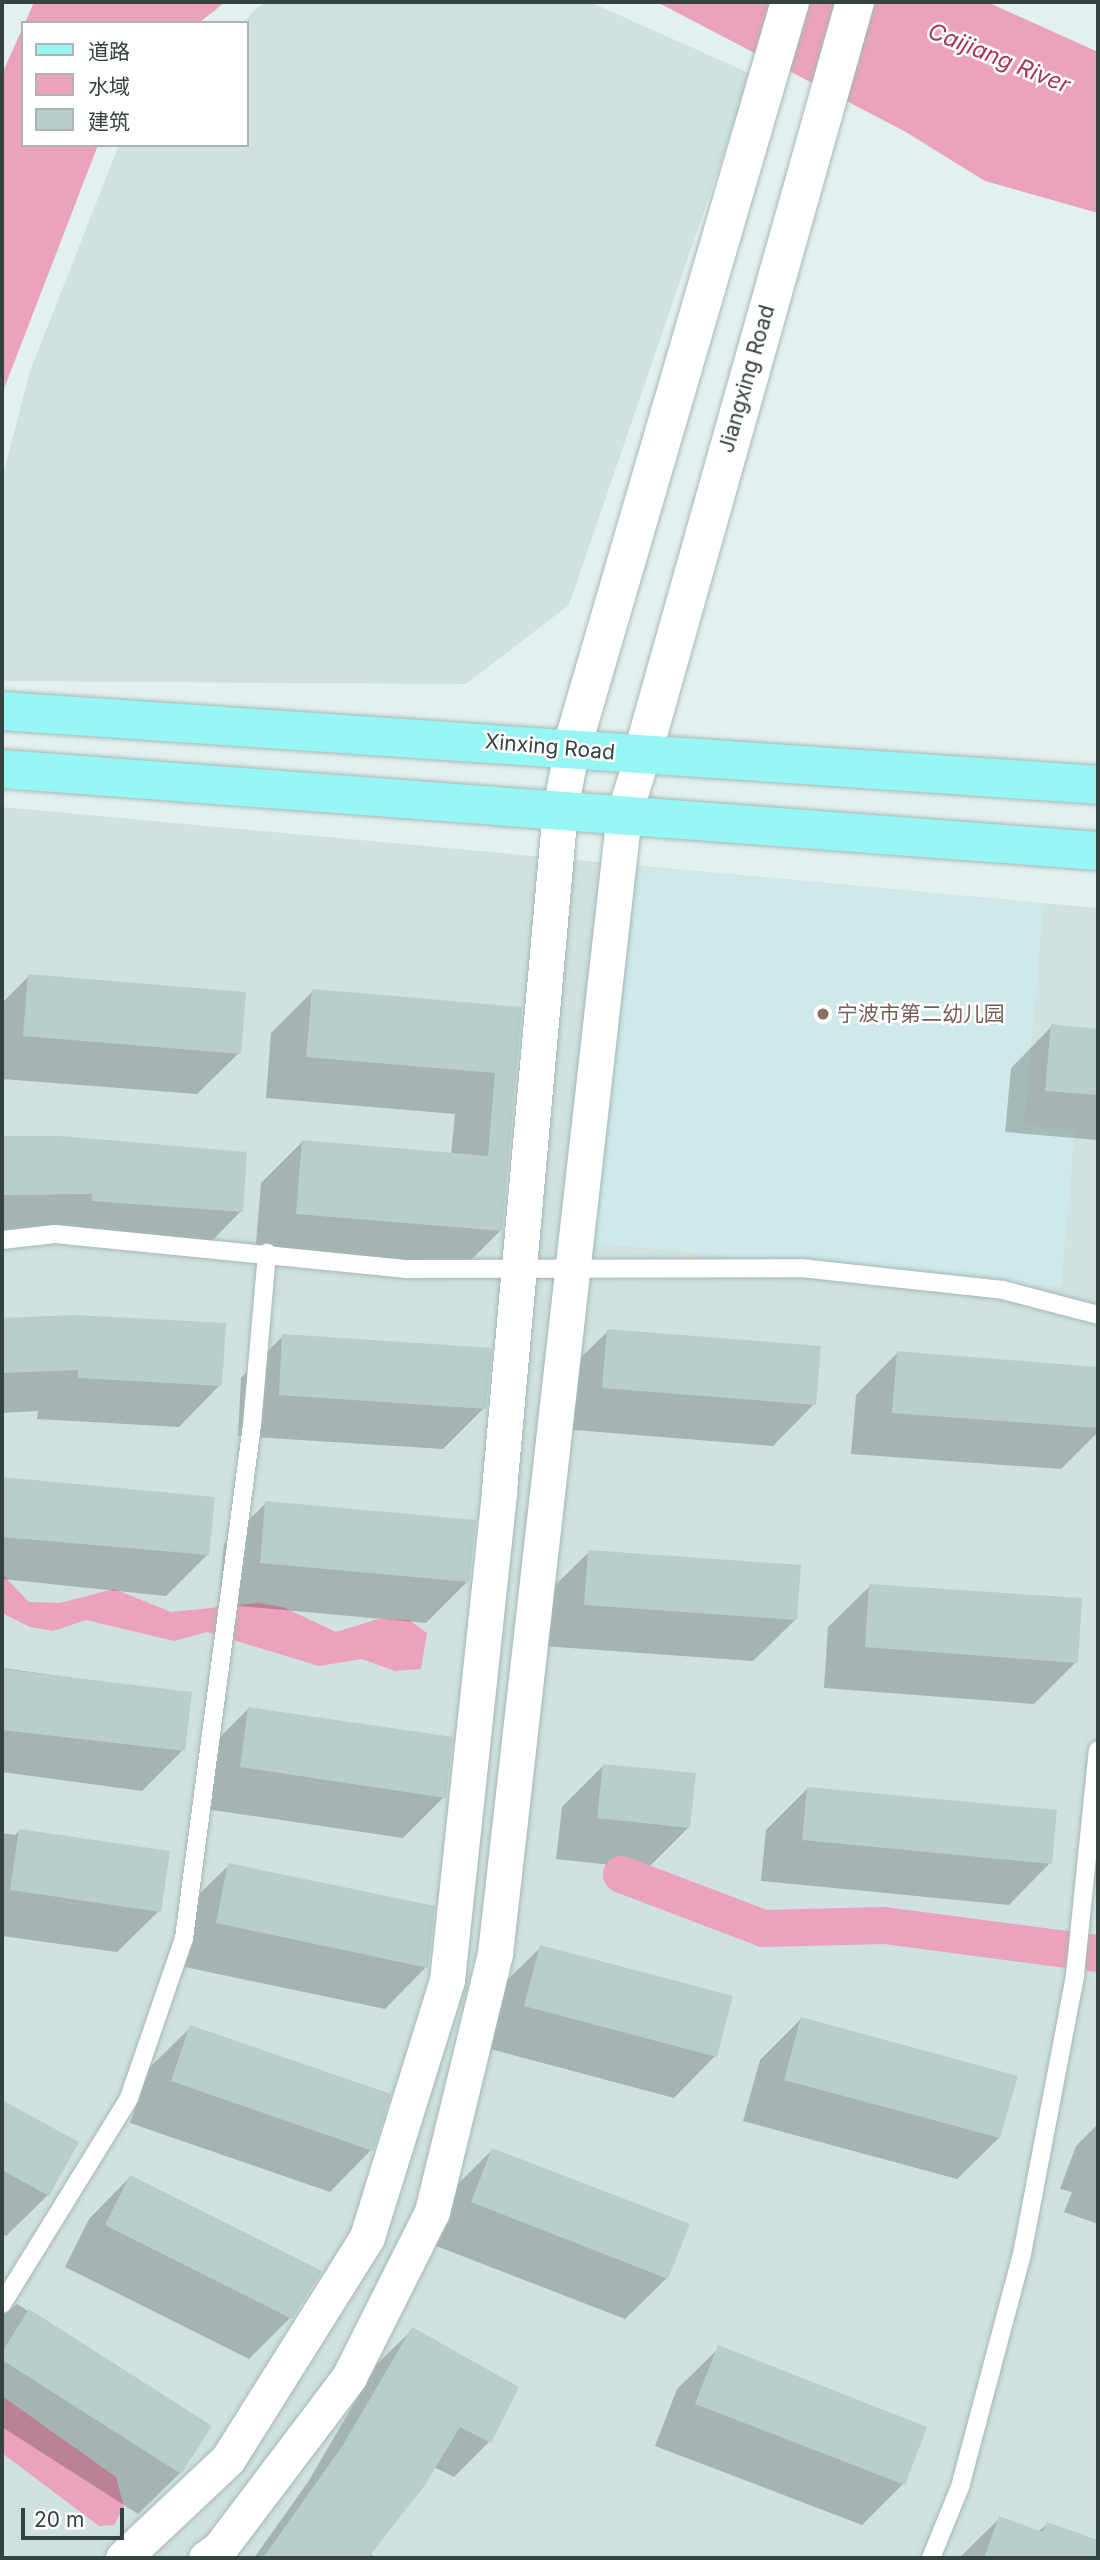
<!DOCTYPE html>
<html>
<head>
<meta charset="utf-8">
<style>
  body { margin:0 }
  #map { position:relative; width:1100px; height:2560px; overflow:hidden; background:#e3f0f0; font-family:Inter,"Noto Sans SC",sans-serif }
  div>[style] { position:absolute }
  .residential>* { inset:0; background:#cfe1e0 }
  .education>* { inset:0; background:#cee9e8 }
  .water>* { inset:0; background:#eaa3bb }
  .shadow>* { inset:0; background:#0003 }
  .canal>* { height:37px; margin:-18.5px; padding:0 18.5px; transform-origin:18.5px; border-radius:18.5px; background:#eaa3bb }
  .building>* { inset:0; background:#b8cecb }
  .roads { filter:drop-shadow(0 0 2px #a4b8b6) drop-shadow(0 0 2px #a4b8b6) }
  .service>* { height:18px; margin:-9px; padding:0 9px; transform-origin:9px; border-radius:9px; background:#fff }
  .minor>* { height:35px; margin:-17.5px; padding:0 17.5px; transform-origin:17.5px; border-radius:17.5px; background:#fff }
  .tertiary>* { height:38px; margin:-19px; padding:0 19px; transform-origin:19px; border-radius:19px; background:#fff }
  .primary>* { height:38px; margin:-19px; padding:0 19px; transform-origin:19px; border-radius:19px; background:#96f6f4 }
  .dots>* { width:19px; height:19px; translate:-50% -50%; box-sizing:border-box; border:4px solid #fff; border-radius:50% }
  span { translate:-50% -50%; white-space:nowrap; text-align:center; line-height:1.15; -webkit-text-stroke:5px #fff; paint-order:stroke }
  .street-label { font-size:21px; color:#344240 }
  .education-label { font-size:21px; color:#785e54 }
  .left { translate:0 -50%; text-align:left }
  .water-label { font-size:23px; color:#a4365a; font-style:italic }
  .frame { position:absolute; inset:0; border:4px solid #344240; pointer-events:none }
  .legend { position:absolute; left:21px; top:21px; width:228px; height:126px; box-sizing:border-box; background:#fff; border:2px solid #aeb3b3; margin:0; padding:9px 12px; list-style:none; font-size:21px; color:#344240 }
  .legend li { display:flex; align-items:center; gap:14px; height:35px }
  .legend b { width:35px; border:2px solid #aeb3b3 }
  .scale { position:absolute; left:21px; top:2508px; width:103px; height:32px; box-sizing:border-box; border:4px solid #344240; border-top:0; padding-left:9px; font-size:21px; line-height:24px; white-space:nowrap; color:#344240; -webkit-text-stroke:5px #fff; paint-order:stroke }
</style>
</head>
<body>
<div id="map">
  <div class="residential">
    <div style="clip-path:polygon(264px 2px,590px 2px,751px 74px,569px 605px,466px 684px,2px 681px,2px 479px,30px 371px,119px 145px,247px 145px,247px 23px,242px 23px)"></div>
    <div style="clip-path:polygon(2px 807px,1098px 908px,1098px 2558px,2px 2558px)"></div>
  </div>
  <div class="education">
    <div style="clip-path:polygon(626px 865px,1044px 903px,1024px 1125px,1075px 1130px,1061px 1287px,592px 1243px)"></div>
  </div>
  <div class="water">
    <div style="clip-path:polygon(34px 2px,225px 2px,199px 23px,25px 23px)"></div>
    <div style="clip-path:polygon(657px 2px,987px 2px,1098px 52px,1098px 213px,985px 181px,904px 131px)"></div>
    <div style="clip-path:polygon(23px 27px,23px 145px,98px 145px,2px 394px,2px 74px)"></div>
    <div style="clip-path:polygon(2px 1574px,29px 1602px,60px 1603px,114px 1589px,171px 1612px,259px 1603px,283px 1607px,336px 1632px,378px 1619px,409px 1620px,427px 1633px,421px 1669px,395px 1671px,362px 1659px,319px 1666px,207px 1632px,174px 1641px,86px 1620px,53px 1631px,30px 1627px,2px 1613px)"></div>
    <div style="clip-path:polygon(2px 2396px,116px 2477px,124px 2507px,114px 2525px,99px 2526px,2px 2453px)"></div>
  </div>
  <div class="shadow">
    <div style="clip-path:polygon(29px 976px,239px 1053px,197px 1094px,2px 1079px,2px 1003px)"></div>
    <div style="clip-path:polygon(313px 991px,520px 1009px,500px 1231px,459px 1272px,255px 1255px,261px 1183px,302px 1142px,451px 1154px,455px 1114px,266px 1098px,271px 1033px)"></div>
    <div style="clip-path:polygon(1052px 1026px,1098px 1030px,1098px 1140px,1005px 1132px,1011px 1068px)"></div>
    <div style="clip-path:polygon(2px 1139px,60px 1140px,241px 1211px,200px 1253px,2px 1235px)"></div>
    <div style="clip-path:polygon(75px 1317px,220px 1385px,179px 1427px,37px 1419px,38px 1411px,2px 1413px,2px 1320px)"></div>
    <div style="clip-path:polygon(608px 1331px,814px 1404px,773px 1446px,562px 1429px,566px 1372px)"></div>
    <div style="clip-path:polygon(283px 1336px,484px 1408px,443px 1449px,238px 1436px,241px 1378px)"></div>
    <div style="clip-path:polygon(897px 1353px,1098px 1369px,1098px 1432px,1061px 1469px,851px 1454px,856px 1395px)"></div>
    <div style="clip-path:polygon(2px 1479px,213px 1498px,208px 1554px,166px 1596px,2px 1579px)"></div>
    <div style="clip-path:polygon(266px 1503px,467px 1582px,426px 1623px,219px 1604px,224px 1544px)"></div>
    <div style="clip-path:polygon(589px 1552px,795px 1620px,753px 1661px,543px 1646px,547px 1593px)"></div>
    <div style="clip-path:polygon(870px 1586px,1076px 1662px,1034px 1704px,824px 1688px,828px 1627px)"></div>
    <div style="clip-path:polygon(2px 1668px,190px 1694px,183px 1750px,142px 1791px,2px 1772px)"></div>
    <div style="clip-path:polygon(249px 1708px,444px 1797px,403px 1838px,199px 1808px,207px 1750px)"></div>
    <div style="clip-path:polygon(604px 1765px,689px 1827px,647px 1869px,556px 1859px,562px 1807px)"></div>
    <div style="clip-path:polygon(808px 1788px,1050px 1863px,1009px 1905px,761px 1881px,766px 1830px)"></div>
    <div style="clip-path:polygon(19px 1831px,159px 1911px,117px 1952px,2px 1936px,2px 1833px,15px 1835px)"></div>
    <div style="clip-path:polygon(229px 1865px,426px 1967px,385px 2009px,175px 1965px,187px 1906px)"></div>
    <div style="clip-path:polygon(541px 1947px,715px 2056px,674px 2098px,483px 2047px,499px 1988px)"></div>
    <div style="clip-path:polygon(801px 2019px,999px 2138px,957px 2179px,743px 2121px,760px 2060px)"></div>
    <div style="clip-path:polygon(191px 2027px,371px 2150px,330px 2192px,130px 2123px,149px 2068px)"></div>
    <div style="clip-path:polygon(2px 2101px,76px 2143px,48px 2195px,6px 2236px,2px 2234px)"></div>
    <div style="clip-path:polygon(1098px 2124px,1098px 2224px,1064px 2212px,1072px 2192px,1060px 2189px,1076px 2146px)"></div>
    <div style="clip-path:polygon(492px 2150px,667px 2278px,625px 2319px,431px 2244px,451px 2191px)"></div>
    <div style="clip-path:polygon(130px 2177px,291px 2317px,249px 2359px,65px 2267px,89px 2219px)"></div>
    <div style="clip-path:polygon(17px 2304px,209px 2427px,180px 2473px,138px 2514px,2px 2427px,2px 2315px)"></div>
    <div style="clip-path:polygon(413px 2329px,490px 2441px,454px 2477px,434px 2467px,369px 2553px,377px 2558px,254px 2558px,308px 2482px,377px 2364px)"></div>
    <div style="clip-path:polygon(719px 2348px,903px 2484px,862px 2525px,655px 2446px,677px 2389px)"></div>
    <div style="clip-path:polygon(1000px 2518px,1038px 2532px,1047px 2524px,1098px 2542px,1098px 2558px,959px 2558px)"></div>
  </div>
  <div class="canal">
    <div style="left:621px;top:1874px;width:152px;rotate:20.8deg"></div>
    <div style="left:763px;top:1928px;width:121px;rotate:-1.4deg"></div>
    <div style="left:884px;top:1925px;width:216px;rotate:7.5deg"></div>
  </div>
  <div class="building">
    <div style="clip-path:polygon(28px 974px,246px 992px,241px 1054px,23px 1036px)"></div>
    <div style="clip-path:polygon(312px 989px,522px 1007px,502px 1231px,296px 1214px,302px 1140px,488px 1156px,495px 1073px,306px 1057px)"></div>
    <div style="clip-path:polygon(1051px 1024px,1098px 1029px,1098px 1095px,1045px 1091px)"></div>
    <div style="clip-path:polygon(2px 1136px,60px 1136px,247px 1152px,243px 1212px,92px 1201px,92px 1194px,2px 1195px)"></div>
    <div style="clip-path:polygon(75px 1315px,226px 1323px,222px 1386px,78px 1378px,78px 1370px,2px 1373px,2px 1318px)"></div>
    <div style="clip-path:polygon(607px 1329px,821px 1346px,816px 1405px,602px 1388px)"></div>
    <div style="clip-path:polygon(282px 1334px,492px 1348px,486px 1409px,279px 1395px)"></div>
    <div style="clip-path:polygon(897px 1351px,1098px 1367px,1098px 1428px,892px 1413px)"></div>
    <div style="clip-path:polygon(2px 1477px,215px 1497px,209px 1555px,2px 1537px)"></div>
    <div style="clip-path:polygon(265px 1501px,476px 1520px,469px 1582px,260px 1563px)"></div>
    <div style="clip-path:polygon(588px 1550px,801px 1565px,797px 1620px,584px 1605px)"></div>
    <div style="clip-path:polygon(869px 1584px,1082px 1598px,1078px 1663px,865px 1647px)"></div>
    <div style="clip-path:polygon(2px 1669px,192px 1692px,185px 1751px,2px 1730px)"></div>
    <div style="clip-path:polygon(248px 1707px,453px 1737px,446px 1798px,240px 1767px)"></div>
    <div style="clip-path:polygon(603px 1764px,696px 1773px,690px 1828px,597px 1818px)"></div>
    <div style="clip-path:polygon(807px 1787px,1057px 1810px,1052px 1864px,802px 1840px)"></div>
    <div style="clip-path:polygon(19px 1829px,170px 1851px,161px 1912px,10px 1890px)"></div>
    <div style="clip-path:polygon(228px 1863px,435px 1906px,428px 1968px,216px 1923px)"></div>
    <div style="clip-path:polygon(540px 1945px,733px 1996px,717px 2057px,524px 2006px)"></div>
    <div style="clip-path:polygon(801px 2017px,1018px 2076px,1000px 2138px,784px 2080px)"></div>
    <div style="clip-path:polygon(190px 2025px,391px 2094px,373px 2151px,171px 2081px)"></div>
    <div style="clip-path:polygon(2px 2100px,79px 2142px,49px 2196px,2px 2170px)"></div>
    <div style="clip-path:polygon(492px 2148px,690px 2224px,668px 2279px,471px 2202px)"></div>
    <div style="clip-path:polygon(130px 2175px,322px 2271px,292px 2319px,105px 2225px)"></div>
    <div style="clip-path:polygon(29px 2309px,212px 2426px,181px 2474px,2px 2360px,2px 2352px)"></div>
    <div style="clip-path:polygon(412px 2327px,519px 2387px,491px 2443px,460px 2427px,425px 2485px,368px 2558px,263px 2558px,343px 2445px)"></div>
    <div style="clip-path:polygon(718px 2345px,927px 2427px,905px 2485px,695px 2404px)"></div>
    <div style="clip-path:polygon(999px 2516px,1043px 2532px,1047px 2522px,1098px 2540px,1098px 2558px,984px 2558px)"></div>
  </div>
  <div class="roads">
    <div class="service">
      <div style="left:2px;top:1240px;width:53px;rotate:-6.5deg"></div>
      <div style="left:55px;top:1234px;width:354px;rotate:5.7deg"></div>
      <div style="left:407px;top:1269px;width:394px;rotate:-0.1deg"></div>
      <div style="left:801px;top:1268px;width:203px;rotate:6.2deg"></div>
      <div style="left:1003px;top:1290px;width:98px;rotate:14.7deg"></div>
      <div style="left:2px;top:2304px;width:242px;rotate:-58.3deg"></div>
      <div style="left:129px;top:2098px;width:169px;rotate:-71deg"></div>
      <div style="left:184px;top:1938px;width:517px;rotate:-82.45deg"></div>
      <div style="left:252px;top:1425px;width:173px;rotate:-85deg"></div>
      <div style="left:931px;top:2558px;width:77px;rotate:-67.8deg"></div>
      <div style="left:960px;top:2487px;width:241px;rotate:-75.1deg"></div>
      <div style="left:1022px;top:2254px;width:284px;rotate:-79.2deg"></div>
      <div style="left:1075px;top:1975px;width:226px;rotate:-84.2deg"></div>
    </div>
    <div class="minor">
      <div style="left:123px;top:2558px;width:144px;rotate:-43.3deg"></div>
      <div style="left:228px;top:2459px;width:262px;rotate:-57.9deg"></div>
      <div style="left:367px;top:2237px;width:269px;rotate:-72.7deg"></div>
      <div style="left:447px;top:1980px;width:493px;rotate:-83.9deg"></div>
      <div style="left:499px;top:1490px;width:684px;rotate:-84.88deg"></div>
      <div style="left:560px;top:809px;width:63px;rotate:-79deg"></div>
      <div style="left:206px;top:2558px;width:16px;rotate:-35deg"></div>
      <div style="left:219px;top:2549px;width:216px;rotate:-52.9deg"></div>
      <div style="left:349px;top:2377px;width:185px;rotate:-63.3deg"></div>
      <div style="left:432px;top:2212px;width:267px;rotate:-76.3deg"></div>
      <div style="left:495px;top:1953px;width:1146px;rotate:-83.54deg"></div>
      <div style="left:624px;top:814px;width:61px;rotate:-72.8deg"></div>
    </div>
    <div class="tertiary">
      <div style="left:572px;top:747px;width:776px;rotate:-73.69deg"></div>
      <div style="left:642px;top:756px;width:784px;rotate:-74.23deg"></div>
    </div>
    <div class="primary">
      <div style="left:2px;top:711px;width:1098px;rotate:3.86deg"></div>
      <div style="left:2px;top:769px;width:1099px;rotate:4.28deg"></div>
    </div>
  </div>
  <div class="dots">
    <div style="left:823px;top:1014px;background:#8d6e63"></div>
  </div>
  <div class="street-label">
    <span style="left:747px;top:379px;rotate:-74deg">Jiangxing Road</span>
    <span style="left:550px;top:747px;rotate:5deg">Xinxing Road</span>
  </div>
  <div class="education-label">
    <span class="left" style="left:837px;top:1014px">宁波市第二幼儿园</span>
  </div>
  <div class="water-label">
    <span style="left:999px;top:58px;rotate:22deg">Caijiang River</span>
  </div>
  <div class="frame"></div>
  <ul class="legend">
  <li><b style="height:9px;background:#96f6f4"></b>道路</li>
  <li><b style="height:19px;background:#eaa3bb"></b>水域</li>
  <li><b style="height:19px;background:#b8cecb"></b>建筑</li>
  </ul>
  <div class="scale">20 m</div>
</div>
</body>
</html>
